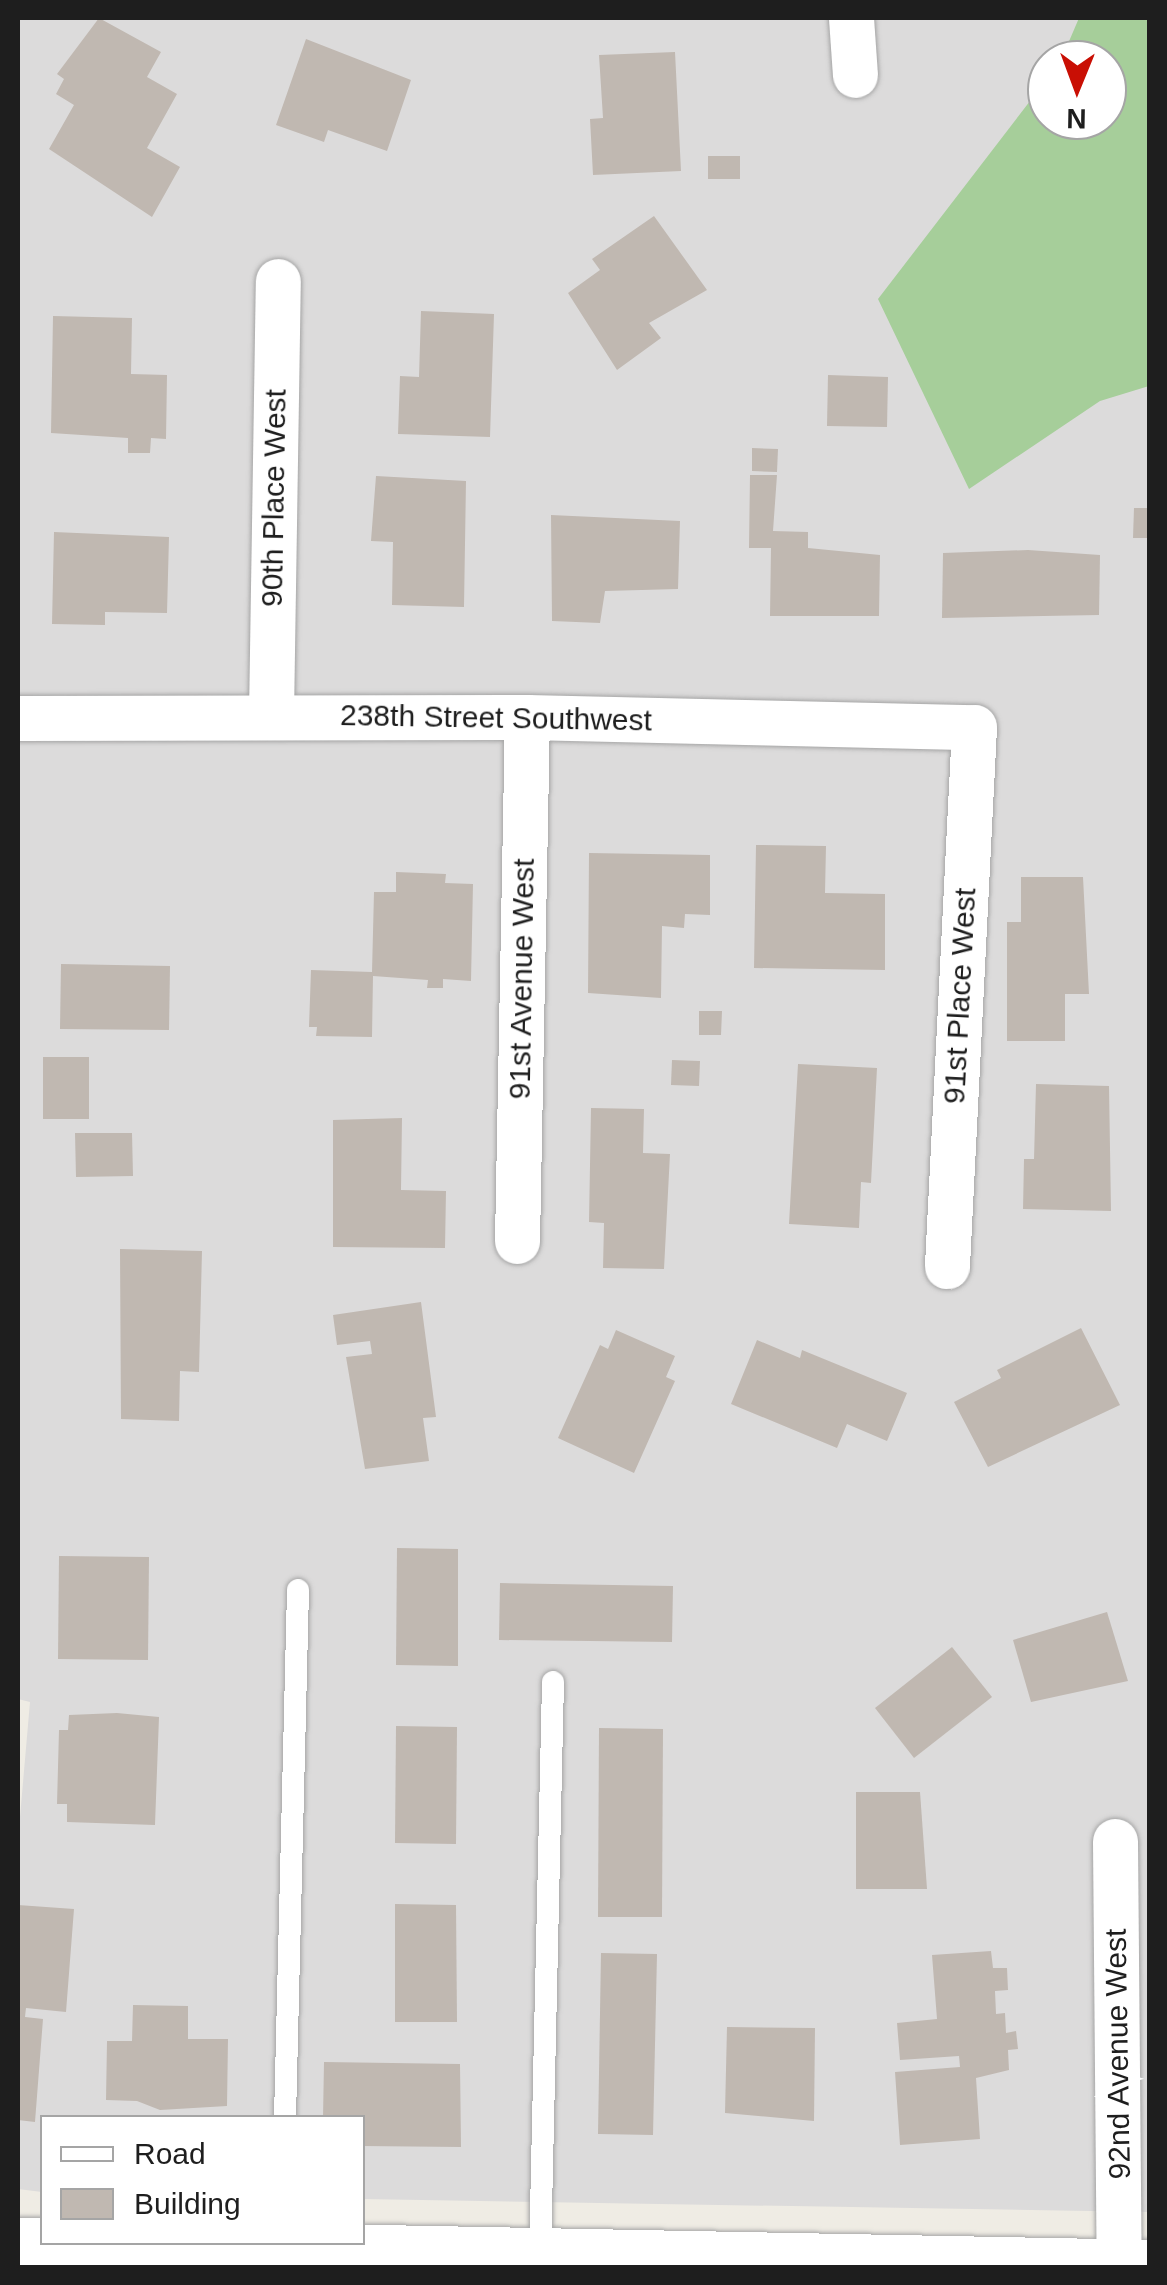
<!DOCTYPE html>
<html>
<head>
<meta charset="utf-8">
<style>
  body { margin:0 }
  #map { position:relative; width:1167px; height:2285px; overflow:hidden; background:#efece4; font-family:Helvetica,sans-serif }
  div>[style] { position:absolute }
  .residential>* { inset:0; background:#dcdbdb }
  .forest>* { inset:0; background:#a6ce9a }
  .building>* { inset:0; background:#c0b8b1 }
  .roads { filter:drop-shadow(0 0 2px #a5a5a5) drop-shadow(0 0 2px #a5a5a5) }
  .service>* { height:22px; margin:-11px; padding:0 11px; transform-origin:11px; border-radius:11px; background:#fff }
  .minor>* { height:45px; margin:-22.5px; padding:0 22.5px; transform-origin:22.5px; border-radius:22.5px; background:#fff }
  .tertiary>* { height:55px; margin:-27.5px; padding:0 27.5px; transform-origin:27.5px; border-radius:27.5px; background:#fff }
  span { translate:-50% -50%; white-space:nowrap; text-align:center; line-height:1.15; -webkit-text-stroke:10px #fff; paint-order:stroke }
  .street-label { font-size:30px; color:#1e1e1e }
  .frame { position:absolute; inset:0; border:20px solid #1e1e1e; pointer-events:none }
  .legend { position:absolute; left:40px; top:2115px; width:325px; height:130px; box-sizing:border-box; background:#fff; border:2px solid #a5a5a5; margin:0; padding:12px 18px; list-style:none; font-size:30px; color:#1e1e1e }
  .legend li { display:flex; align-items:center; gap:20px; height:50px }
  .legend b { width:50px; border:2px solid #a5a5a5 }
  .north { position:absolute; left:1027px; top:40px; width:100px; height:100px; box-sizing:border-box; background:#fff; border:2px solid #a5a5a5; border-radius:50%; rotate:181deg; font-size:28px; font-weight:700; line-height:40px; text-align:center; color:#1e1e1e }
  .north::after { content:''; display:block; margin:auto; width:35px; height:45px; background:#c90f04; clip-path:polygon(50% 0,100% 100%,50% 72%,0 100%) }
</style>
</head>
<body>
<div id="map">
  <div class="residential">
    <div style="clip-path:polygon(evenodd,18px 18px,1149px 18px,1149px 2212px,363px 2199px,362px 2118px,42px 2118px,42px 2192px,18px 2189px,18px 1840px,30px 1702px,18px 1699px,18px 18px,1047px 60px,1107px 60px,1107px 120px,1047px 120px,1047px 60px)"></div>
  </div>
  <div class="forest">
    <div style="clip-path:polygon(1079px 18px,1149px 18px,1149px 386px,1100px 401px,969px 489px,878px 299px,1047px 79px,1047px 120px,1107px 120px,1107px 60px,1061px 60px)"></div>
  </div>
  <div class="building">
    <div style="clip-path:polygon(99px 18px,161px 52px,147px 77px,177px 94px,147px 148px,180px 167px,152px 217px,49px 149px,74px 105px,56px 94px,64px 79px,57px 74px)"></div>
    <div style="clip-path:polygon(306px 39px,411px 80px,387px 151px,328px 130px,324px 142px,276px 125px)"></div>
    <div style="clip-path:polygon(675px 52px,681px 171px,593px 175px,590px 119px,603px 118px,599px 55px)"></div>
    <div style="clip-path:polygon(708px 156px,740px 156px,740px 179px,708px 179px)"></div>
    <div style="clip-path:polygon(654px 216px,707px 290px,649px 323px,661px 338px,617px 370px,568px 293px,600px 270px,592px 259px)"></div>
    <div style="clip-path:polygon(421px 311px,494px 314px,490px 437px,398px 434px,400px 376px,419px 377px)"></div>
    <div style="clip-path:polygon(53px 316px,132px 318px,131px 374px,167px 375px,166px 439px,151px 438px,150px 453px,128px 453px,128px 438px,51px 433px)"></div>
    <div style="clip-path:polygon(828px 375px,888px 377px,887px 427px,827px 426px)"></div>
    <div style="clip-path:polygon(752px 448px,778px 449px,777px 472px,752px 471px)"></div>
    <div style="clip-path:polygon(750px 475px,777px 475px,773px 531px,808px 532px,808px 548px,880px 555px,879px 616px,770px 616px,771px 548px,749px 548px)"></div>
    <div style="clip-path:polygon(376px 476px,466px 481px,464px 607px,392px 605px,393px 542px,371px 541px)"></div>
    <div style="clip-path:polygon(1134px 508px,1150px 508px,1150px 538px,1133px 538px)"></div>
    <div style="clip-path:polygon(551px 515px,680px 521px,678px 589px,605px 591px,600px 623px,552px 621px)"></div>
    <div style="clip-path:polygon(54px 532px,169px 537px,167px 613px,105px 612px,105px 625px,52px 624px)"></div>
    <div style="clip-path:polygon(1028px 550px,1100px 555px,1099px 615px,942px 618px,943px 553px)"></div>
    <div style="clip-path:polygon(756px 845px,826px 846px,825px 893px,885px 894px,885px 970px,754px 968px)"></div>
    <div style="clip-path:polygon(589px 853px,710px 855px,710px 915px,685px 914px,684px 928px,662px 926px,661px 998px,588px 993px)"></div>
    <div style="clip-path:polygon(396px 872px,446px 874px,445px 883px,473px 884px,471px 981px,443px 979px,443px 988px,427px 988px,428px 980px,373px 976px,372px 1037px,316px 1036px,317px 1027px,309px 1027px,311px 970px,372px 972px,374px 892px,396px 892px)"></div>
    <div style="clip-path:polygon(1021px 877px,1083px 877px,1089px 994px,1065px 994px,1065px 1041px,1007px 1041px,1007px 922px,1021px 922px)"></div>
    <div style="clip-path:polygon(61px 964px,170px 966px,169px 1030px,60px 1029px)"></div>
    <div style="clip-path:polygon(699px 1011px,722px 1011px,721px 1035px,699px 1035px)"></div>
    <div style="clip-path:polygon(43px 1057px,89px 1057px,89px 1119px,43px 1119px)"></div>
    <div style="clip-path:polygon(672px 1060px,700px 1061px,699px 1086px,671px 1085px)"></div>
    <div style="clip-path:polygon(798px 1064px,877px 1068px,871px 1183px,861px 1182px,859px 1228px,789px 1224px)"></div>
    <div style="clip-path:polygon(1036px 1084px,1109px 1086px,1111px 1211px,1023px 1209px,1024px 1159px,1034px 1159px)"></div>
    <div style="clip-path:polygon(591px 1108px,644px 1109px,643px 1153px,670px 1154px,664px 1269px,603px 1268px,604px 1223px,589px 1222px)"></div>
    <div style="clip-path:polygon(402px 1118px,401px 1190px,446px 1191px,445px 1248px,333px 1247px,333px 1120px)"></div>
    <div style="clip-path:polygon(75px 1133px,132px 1133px,133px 1176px,76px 1177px)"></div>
    <div style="clip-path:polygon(120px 1249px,202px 1251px,199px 1372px,180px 1371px,179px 1421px,121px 1419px)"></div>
    <div style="clip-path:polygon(421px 1302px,436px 1417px,423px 1418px,429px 1461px,365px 1469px,346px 1357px,372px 1354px,370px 1341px,337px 1345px,333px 1315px)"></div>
    <div style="clip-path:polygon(1081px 1328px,1120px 1405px,988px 1467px,954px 1402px,1001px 1378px,997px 1370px)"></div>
    <div style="clip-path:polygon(616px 1330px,675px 1356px,666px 1377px,675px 1381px,634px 1473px,558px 1438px,600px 1345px,608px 1349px)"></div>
    <div style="clip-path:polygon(757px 1340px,800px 1358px,802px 1350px,907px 1393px,887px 1441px,847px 1424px,837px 1448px,731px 1404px)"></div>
    <div style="clip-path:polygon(397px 1548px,458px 1549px,458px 1666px,396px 1665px)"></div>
    <div style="clip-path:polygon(59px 1556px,149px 1557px,148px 1660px,58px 1659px)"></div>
    <div style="clip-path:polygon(500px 1583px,673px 1586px,672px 1642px,499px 1640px)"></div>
    <div style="clip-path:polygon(1107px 1612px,1128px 1681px,1031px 1702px,1013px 1640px)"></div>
    <div style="clip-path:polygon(952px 1647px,992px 1697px,914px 1758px,875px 1708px)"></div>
    <div style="clip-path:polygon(117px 1713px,159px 1717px,155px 1825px,67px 1822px,67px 1804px,57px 1804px,59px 1730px,68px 1730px,69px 1715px)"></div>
    <div style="clip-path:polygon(396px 1726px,457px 1727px,456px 1844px,395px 1843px)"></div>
    <div style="clip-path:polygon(599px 1728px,663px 1729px,662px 1917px,598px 1917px)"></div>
    <div style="clip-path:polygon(856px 1792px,920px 1792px,927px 1889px,856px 1889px)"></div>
    <div style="clip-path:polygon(395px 1904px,456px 1905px,457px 2022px,395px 2022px)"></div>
    <div style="clip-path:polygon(18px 1905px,74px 1909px,66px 2012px,26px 2008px,25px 2017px,43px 2019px,35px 2122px,18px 2120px)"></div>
    <div style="clip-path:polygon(991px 1951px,993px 1968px,1007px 1968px,1008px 1990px,995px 1991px,996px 2014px,1005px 2013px,1006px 2033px,1016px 2031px,1018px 2049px,1008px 2050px,1009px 2070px,976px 2078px,980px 2139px,900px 2145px,895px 2072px,960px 2067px,959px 2056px,900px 2060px,897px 2023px,937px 2019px,932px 1955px)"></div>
    <div style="clip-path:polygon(601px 1953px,657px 1954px,653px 2135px,598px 2134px)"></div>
    <div style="clip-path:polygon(133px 2005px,188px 2006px,188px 2039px,228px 2039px,227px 2106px,160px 2110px,137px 2101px,106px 2100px,107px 2041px,132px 2041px)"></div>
    <div style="clip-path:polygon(727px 2027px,815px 2028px,814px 2121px,725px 2113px)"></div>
    <div style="clip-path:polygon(324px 2062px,460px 2064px,461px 2147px,362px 2146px,362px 2118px,323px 2118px)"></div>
  </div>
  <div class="roads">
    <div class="service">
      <div style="left:285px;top:2118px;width:528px;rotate:-88.59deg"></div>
      <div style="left:540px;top:2255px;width:573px;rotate:-88.7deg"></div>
    </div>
    <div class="minor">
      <div style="left:851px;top:18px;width:57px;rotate:86deg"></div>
      <div style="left:271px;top:715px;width:434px;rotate:-89.1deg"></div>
      <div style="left:18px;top:718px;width:509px;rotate:-0.11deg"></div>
      <div style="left:527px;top:717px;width:447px;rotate:1.3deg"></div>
      <div style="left:974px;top:727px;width:540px;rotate:92.87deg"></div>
      <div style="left:517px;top:1241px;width:524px;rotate:-88.91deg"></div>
      <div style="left:1115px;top:1841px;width:427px;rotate:89.5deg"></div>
    </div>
    <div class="tertiary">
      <div style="left:18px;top:2245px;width:1132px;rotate:1.11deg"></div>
    </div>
  </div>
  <div class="street-label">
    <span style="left:274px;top:498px;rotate:-89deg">90th Place West</span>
    <span style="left:496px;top:718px;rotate:1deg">238th Street Southwest</span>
    <span style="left:522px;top:979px;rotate:-89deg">91st Avenue West</span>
    <span style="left:960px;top:996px;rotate:-87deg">91st Place West</span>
    <span style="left:1118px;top:2054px;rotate:-91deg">92nd Avenue West</span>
  </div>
  <div class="frame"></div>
  <ul class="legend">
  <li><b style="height:12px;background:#fff"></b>Road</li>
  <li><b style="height:28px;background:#c0b8b1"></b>Building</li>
  </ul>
  <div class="north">N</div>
</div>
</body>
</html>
